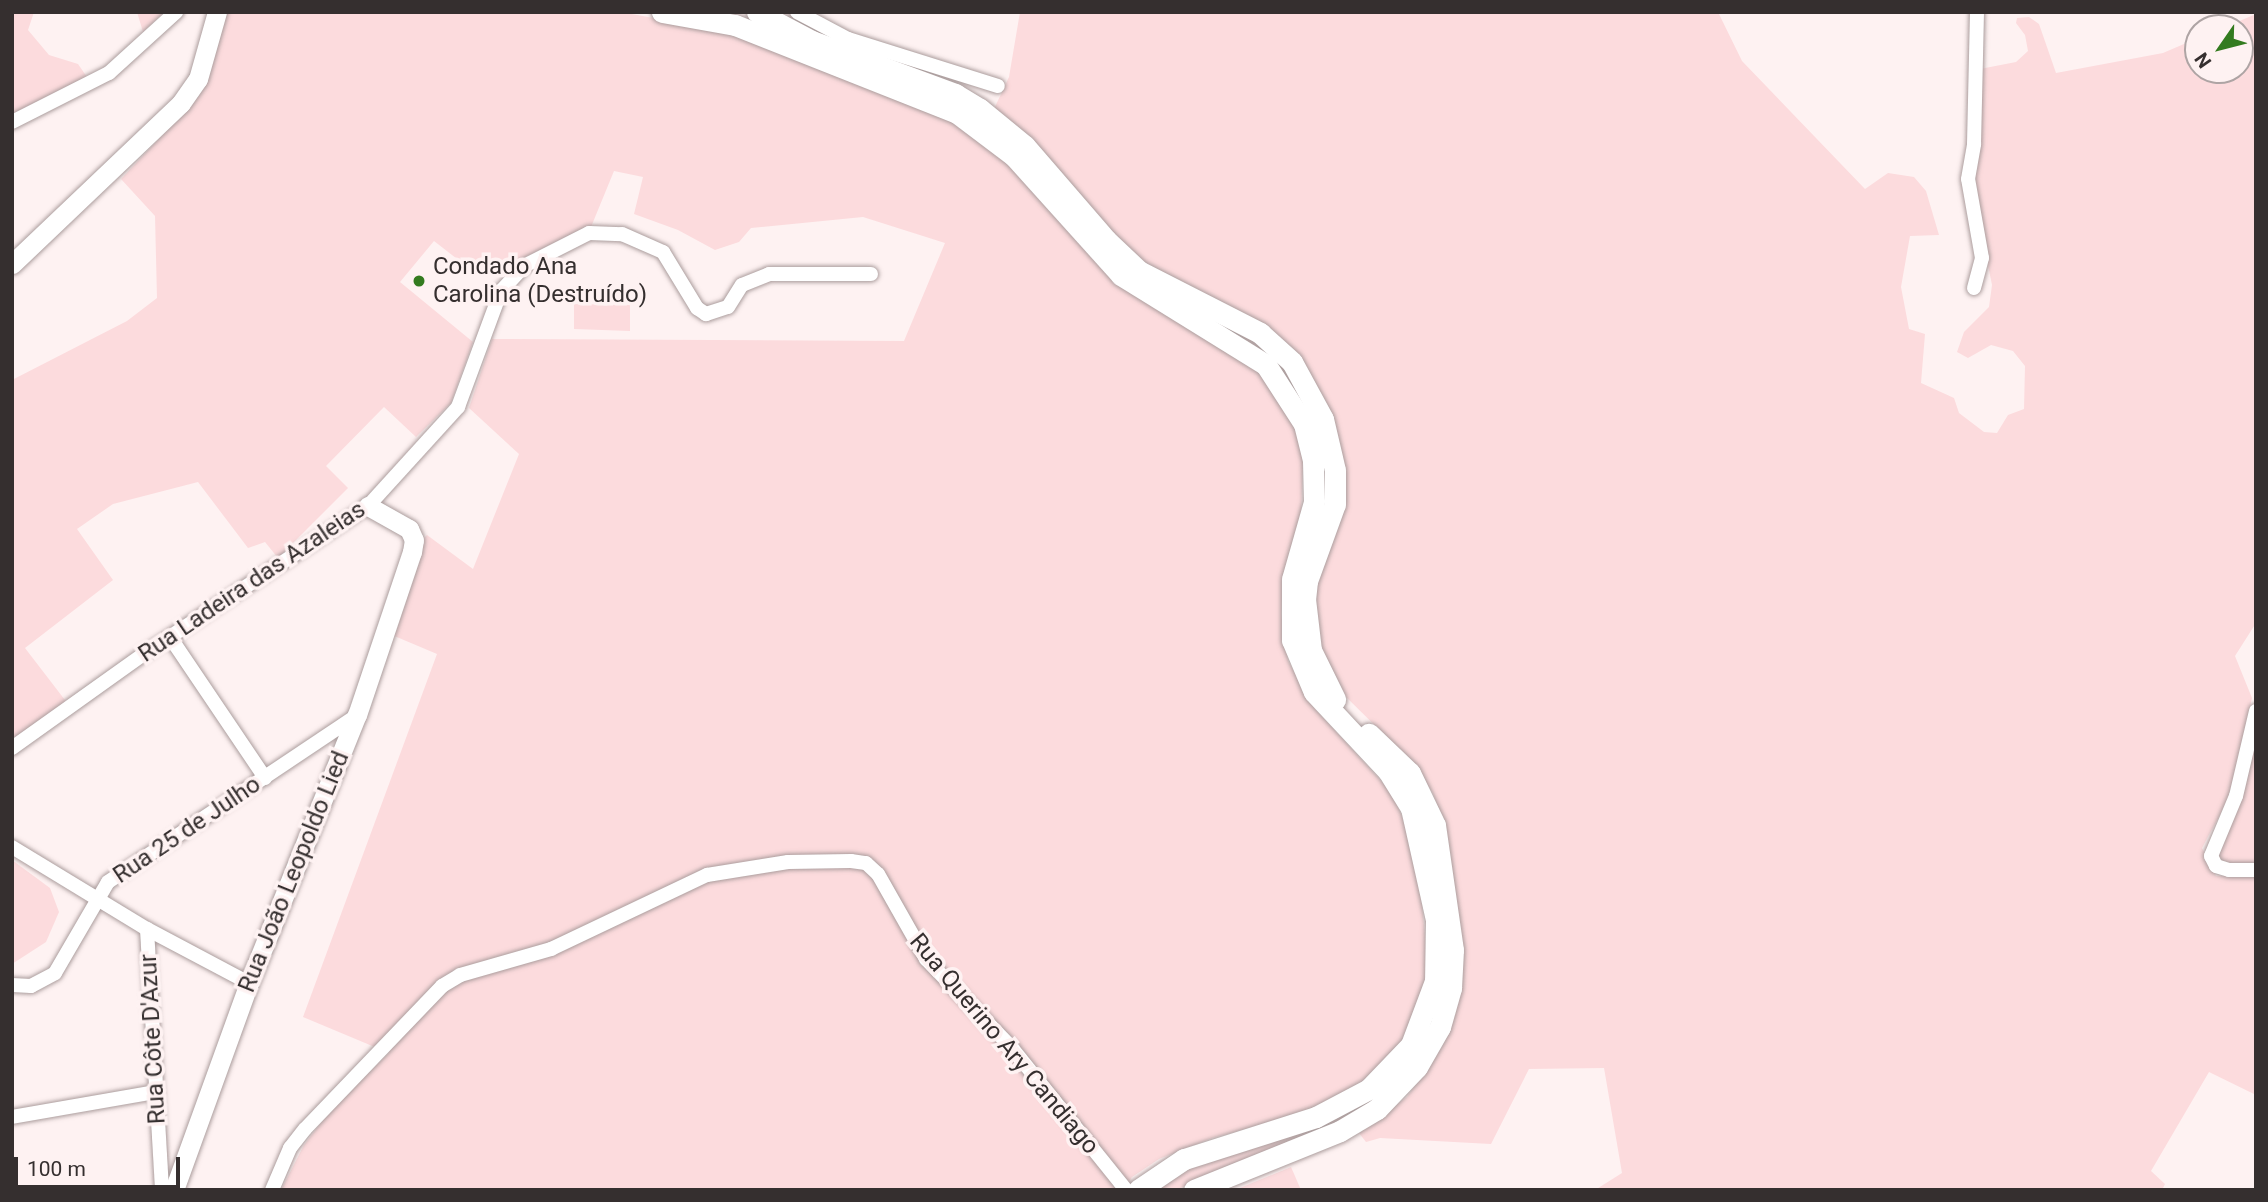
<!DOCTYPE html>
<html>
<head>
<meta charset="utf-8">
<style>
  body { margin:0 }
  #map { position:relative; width:2268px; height:1202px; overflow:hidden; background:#fef2f2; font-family:Roboto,sans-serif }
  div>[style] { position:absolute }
  .green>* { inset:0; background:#fcdbdd }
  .roads { filter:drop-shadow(0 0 2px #ab9d9d) drop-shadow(0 0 2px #ab9d9d) }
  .street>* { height:14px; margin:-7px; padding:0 7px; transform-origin:7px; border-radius:7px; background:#fff }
  .secondary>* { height:19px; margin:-9.5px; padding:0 9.5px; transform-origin:9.5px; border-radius:9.5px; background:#fff }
  .primary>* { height:21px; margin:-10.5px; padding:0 10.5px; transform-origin:10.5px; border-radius:10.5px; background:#fff }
  .dots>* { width:19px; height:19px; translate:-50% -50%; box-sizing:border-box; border:4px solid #fef2f2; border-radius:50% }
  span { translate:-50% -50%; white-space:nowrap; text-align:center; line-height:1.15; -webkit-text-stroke:7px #fef2f2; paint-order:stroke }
  .poi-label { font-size:24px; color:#352f2f }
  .left { translate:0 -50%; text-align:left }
  .street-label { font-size:24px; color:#352f2f }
  .frame { position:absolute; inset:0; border:14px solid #352f2f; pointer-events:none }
  .north { position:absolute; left:2184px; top:14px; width:70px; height:70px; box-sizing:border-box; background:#fef2f2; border:2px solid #aea4a4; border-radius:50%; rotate:235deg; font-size:19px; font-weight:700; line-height:28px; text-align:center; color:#352f2f }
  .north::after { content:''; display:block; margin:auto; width:24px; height:32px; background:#337b1f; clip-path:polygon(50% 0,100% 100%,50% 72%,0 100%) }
  .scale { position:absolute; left:14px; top:1157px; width:166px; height:32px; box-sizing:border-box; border:4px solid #352f2f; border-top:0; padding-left:9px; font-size:21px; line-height:24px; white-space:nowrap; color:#352f2f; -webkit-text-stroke:5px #fef2f2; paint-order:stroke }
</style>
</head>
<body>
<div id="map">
  <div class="green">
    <div style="clip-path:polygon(12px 12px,34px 12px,28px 30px,49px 55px,78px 64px,89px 80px,12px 119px)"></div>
    <div style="clip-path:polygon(137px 12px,164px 12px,143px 32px)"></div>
    <div style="clip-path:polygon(223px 12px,621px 12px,735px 33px,969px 128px,1262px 373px,1295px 424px,1303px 455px,1301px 516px,1283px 582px,1281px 614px,1288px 661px,1315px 709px,1392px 793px,1417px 853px,1428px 968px,1421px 1002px,1399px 1047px,1364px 1084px,1309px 1112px,1212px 1138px,1159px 1159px,1132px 1177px,1123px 1190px,281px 1190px,304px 1145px,331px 1110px,389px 1053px,303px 1017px,437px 654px,392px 635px,419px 543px,427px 535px,473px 569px,519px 454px,469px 408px,492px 339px,904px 341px,945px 243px,863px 217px,751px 228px,739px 242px,715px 250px,678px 230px,634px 214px,643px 177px,614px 171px,591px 227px,506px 270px,479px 276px,434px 241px,400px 282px,473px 342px,451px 403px,416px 437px,384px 407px,326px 466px,348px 488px,278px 558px,265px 542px,248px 548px,198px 482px,113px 504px,77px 529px,113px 580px,25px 648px,68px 704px,17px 740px,12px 734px,12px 380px,127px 321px,157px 298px,155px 216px,121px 179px,187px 109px,217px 50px)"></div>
    <div style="clip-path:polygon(694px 12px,772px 25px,826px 55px,934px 91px,970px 109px,1020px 148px,1129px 270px,1173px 298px,1255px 337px,1296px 376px,1318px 427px,1329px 478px,1327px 511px,1305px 564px,1299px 594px,1308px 662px,1333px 706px,1399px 771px,1416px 794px,1430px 834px,1446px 945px,1439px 1001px,1422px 1047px,1389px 1088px,1360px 1112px,1176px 1190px,1152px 1190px,1180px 1172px,1239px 1148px,1329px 1121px,1373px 1095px,1411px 1057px,1431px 1020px,1441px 984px,1444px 948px,1419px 812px,1398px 773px,1343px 718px,1322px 693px,1307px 664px,1299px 635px,1298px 585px,1320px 508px,1321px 469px,1312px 428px,1295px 393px,1271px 362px,1238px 336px,1172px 302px,1125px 270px,1013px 147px,980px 121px,946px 101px,821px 57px,756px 26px)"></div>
    <div style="clip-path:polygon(1020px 12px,1718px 12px,1742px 61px,1865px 189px,1888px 173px,1914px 177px,1926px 191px,1939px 235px,1910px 236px,1901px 287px,1909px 329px,1925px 334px,1921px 383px,1954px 398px,1959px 413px,1984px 432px,1997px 433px,2008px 415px,2024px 409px,2025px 366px,2013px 351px,1991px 345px,1968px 358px,1957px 352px,1964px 332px,1989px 307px,1992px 285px,1974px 195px,1980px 69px,2016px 62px,2028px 51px,2025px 35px,2016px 23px,2017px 18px,2029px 17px,2039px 24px,2056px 73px,2163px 53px,2198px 38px,2198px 70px,2240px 70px,2240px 28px,2223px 28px,2256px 14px,2256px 623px,2235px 656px,2252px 698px,2230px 796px,2202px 848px,2216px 876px,2256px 876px,2256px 1095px,2209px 1072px,2151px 1171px,2165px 1184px,2162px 1190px,1595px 1190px,1622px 1173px,1604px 1068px,1529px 1069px,1491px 1144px,1380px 1138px,1366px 1142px,1359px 1133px,1407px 1097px,1442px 1047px,1460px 989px,1462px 943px,1445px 831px,1433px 793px,1411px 761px,1342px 693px,1322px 651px,1316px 628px,1315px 590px,1340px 513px,1306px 370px,1139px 262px,1027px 135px,994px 109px,1009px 77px)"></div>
    <div style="clip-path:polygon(574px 304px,630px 305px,630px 331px,574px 329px)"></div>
    <div style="clip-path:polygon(2256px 740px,2256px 866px,2223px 864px,2217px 858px)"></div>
    <div style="clip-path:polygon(12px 860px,50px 888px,59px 912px,46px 942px,12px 964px)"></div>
    <div style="clip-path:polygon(1291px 1167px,1301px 1190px,1235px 1190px)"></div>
  </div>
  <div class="roads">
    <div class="street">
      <div style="left:797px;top:12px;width:58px;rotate:27.9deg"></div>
      <div style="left:848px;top:39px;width:157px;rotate:17.4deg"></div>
      <div style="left:12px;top:122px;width:109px;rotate:-26.8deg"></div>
      <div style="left:109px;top:73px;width:91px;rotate:-42.3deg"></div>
      <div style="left:1974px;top:288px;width:31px;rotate:-75deg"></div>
      <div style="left:1982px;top:258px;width:80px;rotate:-100deg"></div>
      <div style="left:1968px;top:179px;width:36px;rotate:-80deg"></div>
      <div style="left:1974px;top:144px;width:132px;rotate:-88.7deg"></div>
      <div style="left:170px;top:637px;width:170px;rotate:56deg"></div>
      <div style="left:2256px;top:711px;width:87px;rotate:103.2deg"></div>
      <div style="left:2236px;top:796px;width:65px;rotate:112.6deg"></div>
      <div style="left:2211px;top:856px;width:11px;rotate:63deg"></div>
      <div style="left:2216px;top:866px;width:14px;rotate:17deg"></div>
      <div style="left:2229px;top:870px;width:27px"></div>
      <div style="left:12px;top:748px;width:162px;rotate:-35.5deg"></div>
      <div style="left:144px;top:654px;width:268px;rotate:-33.5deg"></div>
      <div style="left:368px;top:506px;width:134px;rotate:-47.7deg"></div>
      <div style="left:458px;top:407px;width:124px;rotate:-69.7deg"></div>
      <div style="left:501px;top:291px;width:34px;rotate:-47deg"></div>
      <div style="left:524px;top:266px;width:73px;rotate:-26.9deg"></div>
      <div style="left:589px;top:233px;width:33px;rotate:2deg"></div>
      <div style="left:622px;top:234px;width:45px;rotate:23.7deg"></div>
      <div style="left:663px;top:252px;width:66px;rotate:58.7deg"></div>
      <div style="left:697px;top:308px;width:11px;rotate:34deg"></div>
      <div style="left:706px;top:314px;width:23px;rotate:-18deg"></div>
      <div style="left:728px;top:307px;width:26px;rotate:-58deg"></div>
      <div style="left:742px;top:285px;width:29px;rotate:-22deg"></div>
      <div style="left:769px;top:274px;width:102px"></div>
      <div style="left:12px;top:847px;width:158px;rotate:31.3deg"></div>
      <div style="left:147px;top:929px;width:115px;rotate:27.9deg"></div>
      <div style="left:147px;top:929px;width:261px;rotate:86.7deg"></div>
      <div style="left:12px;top:985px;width:19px;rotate:3deg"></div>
      <div style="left:31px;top:986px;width:27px;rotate:-28deg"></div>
      <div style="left:55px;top:973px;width:105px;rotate:-59.8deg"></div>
      <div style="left:108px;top:882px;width:300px;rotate:-33.8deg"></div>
      <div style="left:12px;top:1117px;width:145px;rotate:-9.9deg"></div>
      <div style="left:272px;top:1190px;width:46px;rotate:-66.8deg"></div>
      <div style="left:290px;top:1148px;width:24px;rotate:-52deg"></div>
      <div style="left:305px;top:1129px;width:198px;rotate:-46.2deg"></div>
      <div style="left:442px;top:986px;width:21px;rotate:-31deg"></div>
      <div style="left:460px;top:975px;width:95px;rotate:-15.9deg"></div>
      <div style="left:551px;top:949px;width:173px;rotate:-25.4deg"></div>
      <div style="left:707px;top:875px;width:82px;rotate:-9.1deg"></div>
      <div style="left:788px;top:862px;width:63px;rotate:-0.9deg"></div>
      <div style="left:851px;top:861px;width:15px;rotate:8deg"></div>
      <div style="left:866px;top:863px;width:16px;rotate:43deg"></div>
      <div style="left:878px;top:874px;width:98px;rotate:60.5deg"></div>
      <div style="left:926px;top:959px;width:124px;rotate:46deg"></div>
      <div style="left:1012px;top:1048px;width:182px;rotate:51.2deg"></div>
    </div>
    <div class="secondary">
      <div style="left:12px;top:264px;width:233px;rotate:-43.6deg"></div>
      <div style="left:181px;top:103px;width:29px;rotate:-55deg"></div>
      <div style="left:198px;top:79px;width:70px;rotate:-74.2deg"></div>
      <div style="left:174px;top:1190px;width:220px;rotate:-70.1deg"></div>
      <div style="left:249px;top:983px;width:289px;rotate:-68.1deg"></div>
      <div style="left:357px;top:715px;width:172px;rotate:-71.4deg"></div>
      <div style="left:412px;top:552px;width:12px;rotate:-81deg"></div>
      <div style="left:414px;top:540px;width:12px;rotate:-114deg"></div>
      <div style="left:409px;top:529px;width:47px;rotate:-150.7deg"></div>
    </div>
    <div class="primary">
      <div style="left:662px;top:12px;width:74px;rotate:10.1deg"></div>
      <div style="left:735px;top:25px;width:239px;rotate:21.6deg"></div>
      <div style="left:957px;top:113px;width:71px;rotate:37deg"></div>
      <div style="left:1014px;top:156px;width:160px;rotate:48deg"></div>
      <div style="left:1121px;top:275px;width:171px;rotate:31.8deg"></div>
      <div style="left:1266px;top:365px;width:70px;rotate:57.2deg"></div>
      <div style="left:1304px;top:424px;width:38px;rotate:76deg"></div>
      <div style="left:1313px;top:461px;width:41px;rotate:88.6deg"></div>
      <div style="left:1314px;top:502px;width:80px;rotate:105.9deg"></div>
      <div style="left:1292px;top:579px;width:61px;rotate:90deg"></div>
      <div style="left:1292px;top:640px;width:56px;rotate:67.1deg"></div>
      <div style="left:1314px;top:692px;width:108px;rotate:46.9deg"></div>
      <div style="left:1388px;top:771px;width:44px;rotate:58.1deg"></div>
      <div style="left:1411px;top:808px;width:115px;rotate:77.4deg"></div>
      <div style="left:1436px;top:920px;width:61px;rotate:90.9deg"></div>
      <div style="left:1435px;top:981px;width:68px;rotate:110.6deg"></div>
      <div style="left:1411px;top:1045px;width:61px;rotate:133.7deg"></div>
      <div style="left:1369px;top:1089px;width:60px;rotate:152.2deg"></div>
      <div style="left:1316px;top:1117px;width:139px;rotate:162.3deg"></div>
      <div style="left:1184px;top:1159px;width:55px;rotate:146deg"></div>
      <div style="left:757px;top:12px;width:62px;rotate:27.8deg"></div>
      <div style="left:812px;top:41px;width:153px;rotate:20.3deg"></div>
      <div style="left:955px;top:94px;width:29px;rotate:31deg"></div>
      <div style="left:980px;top:109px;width:58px;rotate:39.4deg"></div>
      <div style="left:1025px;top:146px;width:124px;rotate:49.2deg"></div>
      <div style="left:1106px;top:240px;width:45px;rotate:43.2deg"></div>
      <div style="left:1139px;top:271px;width:136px;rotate:27.1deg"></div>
      <div style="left:1260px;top:333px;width:43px;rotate:42.2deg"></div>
      <div style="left:1292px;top:362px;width:65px;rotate:61.5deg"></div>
      <div style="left:1323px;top:419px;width:52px;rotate:76.8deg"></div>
      <div style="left:1335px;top:470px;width:34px;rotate:90deg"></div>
      <div style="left:1335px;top:504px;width:82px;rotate:110deg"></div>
      <div style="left:1307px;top:581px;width:18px;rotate:96deg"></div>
      <div style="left:1305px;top:599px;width:51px;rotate:83.3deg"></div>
      <div style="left:1311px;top:650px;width:55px;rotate:63.9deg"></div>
      <div style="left:1194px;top:1190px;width:157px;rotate:-22deg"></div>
      <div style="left:1340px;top:1131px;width:43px;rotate:-30.7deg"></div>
      <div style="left:1377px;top:1109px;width:58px;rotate:-46.4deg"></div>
      <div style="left:1417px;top:1067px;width:46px;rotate:-60.1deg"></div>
      <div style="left:1440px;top:1027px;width:41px;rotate:-74.2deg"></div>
      <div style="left:1451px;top:988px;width:38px;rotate:-87deg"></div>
      <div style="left:1453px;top:950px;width:126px;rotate:-98.2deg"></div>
      <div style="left:1435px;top:825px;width:58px;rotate:-115.7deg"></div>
      <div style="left:1410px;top:773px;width:57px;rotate:-136.4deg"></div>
    </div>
  </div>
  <div class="dots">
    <div style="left:419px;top:281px;background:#337b1f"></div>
  </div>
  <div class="poi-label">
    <span class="left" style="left:433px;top:281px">Condado Ana<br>Carolina (Destruído)</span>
  </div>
  <div class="street-label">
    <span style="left:252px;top:582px;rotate:-34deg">Rua Ladeira das Azaleias</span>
    <span style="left:187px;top:830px;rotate:-34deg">Rua 25 de Julho</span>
    <span style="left:294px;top:872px;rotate:-68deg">Rua João Leopoldo Lied</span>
    <span style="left:153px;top:1039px;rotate:-93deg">Rua Côte D'Azur</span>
    <span style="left:1004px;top:1044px;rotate:50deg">Rua Querino Ary Candiago</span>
  </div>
  <div class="frame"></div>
  <div class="north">N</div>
  <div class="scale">100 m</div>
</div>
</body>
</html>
